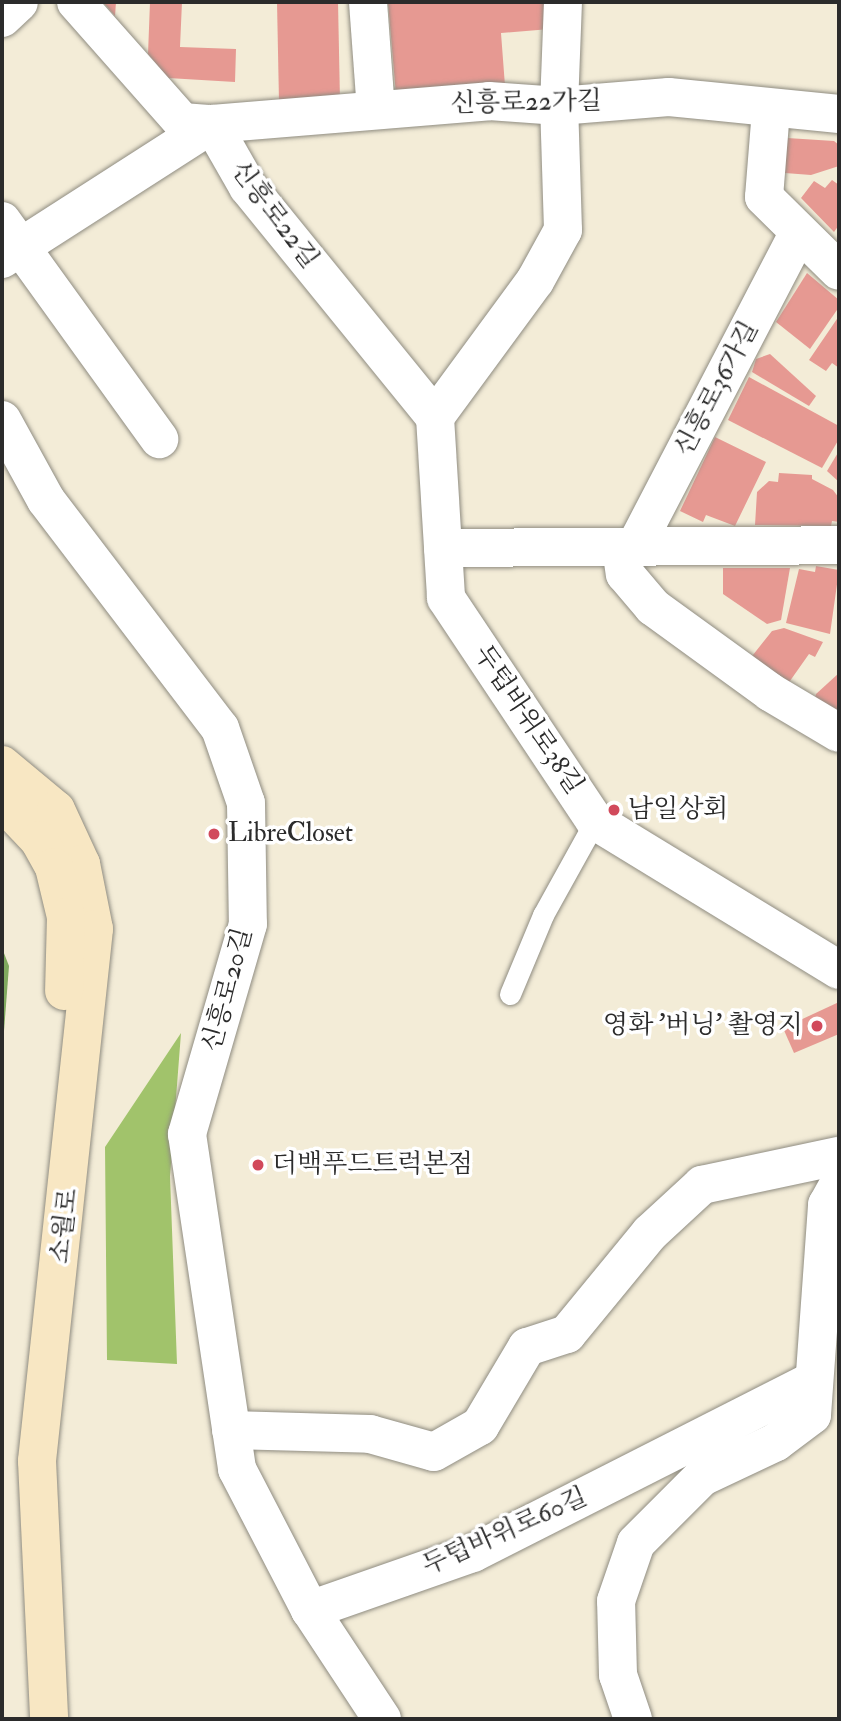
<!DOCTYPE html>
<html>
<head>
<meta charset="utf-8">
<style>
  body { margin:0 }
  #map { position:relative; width:841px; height:1721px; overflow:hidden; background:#f3ecd7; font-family:"IM FELL Double Pica","Noto Serif KR",serif }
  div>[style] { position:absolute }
  .green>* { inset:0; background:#a1c36b }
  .forest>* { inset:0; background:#80a95f }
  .building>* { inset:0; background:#e69992 }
  .roads { filter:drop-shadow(0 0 2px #8f8c81) drop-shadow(0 0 2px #8f8c81) }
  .lane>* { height:21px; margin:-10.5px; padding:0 10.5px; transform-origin:10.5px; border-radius:10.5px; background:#fff }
  .street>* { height:38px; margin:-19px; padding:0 19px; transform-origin:19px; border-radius:19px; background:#fff }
  .secondary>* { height:38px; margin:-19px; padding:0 19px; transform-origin:19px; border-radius:19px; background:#f8e7c3 }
  .dots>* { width:19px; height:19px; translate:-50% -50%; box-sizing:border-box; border:4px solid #fff; border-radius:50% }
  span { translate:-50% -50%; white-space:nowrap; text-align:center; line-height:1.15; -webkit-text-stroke:7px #fff; paint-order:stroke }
  .street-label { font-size:26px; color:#2b2b2b }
  .poi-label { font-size:26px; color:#2b2b2b }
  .left { translate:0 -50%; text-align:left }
  .right { translate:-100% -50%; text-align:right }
  .frame { position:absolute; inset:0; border:4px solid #2b2b2b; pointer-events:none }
</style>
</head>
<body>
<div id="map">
  <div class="green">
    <div style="clip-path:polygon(181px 1033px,170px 1176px,177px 1364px,107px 1360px,105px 1147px)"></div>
  </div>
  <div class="forest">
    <div style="clip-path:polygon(2px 948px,9px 966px,2px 1057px)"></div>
  </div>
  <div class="building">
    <div style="clip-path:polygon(103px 2px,116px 2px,115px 16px)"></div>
    <div style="clip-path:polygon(150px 2px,182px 2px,180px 47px,236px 49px,235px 82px,168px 78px,148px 54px)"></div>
    <div style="clip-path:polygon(277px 2px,338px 2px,340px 101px,279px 102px)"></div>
    <div style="clip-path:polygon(388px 2px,547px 2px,550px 29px,501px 33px,505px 86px,396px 95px)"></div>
    <div style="clip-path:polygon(787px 138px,834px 141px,839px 145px,839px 166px,811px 175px,785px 173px)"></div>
    <div style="clip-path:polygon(832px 180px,839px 185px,839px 225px,834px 232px,801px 198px,814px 181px,825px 188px)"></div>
    <div style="clip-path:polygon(807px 273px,839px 300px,839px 307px,810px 349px,776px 322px)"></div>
    <div style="clip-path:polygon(839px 316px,839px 368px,832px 363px,826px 371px,809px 360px)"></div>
    <div style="clip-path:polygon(770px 354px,816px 396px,809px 406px,752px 372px,756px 359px)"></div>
    <div style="clip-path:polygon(749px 377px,839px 426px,839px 439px,822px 468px,728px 420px)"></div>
    <div style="clip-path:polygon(715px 437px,766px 462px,735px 526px,706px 515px,703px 522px,680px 511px)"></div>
    <div style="clip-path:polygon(839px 451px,839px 482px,827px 471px)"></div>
    <div style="clip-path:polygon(779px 473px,812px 475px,812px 479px,833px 490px,839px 498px,839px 522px,832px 521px,831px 526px,755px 525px,757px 492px,769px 481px,778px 482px)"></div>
    <div style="clip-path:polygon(816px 566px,839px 570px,830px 634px,786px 623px,799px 569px,815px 572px)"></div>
    <div style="clip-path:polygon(723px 568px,790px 568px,781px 620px,767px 624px,723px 594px)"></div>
    <div style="clip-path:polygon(784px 628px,823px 642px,815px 657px,809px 654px,785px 688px,745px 665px,772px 631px)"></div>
    <div style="clip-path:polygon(839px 673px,839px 714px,812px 710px,816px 694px)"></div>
    <div style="clip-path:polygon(839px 1002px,839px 1034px,794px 1053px,783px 1028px)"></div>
  </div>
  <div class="roads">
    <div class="lane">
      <div style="left:510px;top:994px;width:86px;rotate:-67.3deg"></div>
      <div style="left:543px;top:915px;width:107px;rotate:-61deg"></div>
    </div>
    <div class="street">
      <div style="left:76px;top:2px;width:160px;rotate:48.5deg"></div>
      <div style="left:182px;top:122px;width:30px;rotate:4deg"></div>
      <div style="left:212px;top:124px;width:73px;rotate:60.3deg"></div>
      <div style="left:248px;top:187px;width:296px;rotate:50.9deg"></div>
      <div style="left:435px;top:417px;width:181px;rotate:86.5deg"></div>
      <div style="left:446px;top:598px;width:268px;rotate:56.3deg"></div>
      <div style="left:595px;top:821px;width:286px;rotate:31.4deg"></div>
      <div style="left:368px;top:2px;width:108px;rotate:85.8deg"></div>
      <div style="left:2px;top:18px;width:23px;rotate:-43deg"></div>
      <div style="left:771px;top:110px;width:87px;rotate:94.6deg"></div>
      <div style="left:764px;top:197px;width:105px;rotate:44.6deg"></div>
      <div style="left:2px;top:221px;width:269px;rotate:54.2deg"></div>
      <div style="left:2px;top:259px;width:250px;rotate:-32.7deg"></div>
      <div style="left:212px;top:124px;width:278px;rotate:-4.7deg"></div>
      <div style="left:489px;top:101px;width:70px;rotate:4.1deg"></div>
      <div style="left:559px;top:106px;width:110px;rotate:-4.7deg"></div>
      <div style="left:669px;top:97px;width:171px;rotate:5.7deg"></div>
      <div style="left:435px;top:417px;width:169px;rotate:-53.7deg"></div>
      <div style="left:535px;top:281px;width:58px;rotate:-61.2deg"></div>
      <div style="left:563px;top:230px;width:124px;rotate:-91.8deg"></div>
      <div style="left:559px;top:106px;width:104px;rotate:-87.8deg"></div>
      <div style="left:2px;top:420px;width:91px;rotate:61.2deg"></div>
      <div style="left:46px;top:500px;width:287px;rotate:52.7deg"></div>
      <div style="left:220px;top:728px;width:79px;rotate:70.9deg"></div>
      <div style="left:246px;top:803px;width:121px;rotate:89.1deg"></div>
      <div style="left:248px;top:924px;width:219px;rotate:106.2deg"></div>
      <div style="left:187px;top:1134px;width:339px;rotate:81.5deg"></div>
      <div style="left:237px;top:1469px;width:159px;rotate:62.6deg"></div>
      <div style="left:621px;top:547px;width:27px;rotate:82deg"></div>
      <div style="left:625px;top:574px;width:43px;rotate:49.7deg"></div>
      <div style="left:653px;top:607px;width:145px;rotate:36deg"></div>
      <div style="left:770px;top:692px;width:80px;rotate:30.7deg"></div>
      <div style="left:635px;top:547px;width:355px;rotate:-62.5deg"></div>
      <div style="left:443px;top:548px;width:396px;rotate:-0.4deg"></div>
      <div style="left:231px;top:1430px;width:139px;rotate:1.6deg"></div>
      <div style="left:370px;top:1434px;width:66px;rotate:15.7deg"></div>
      <div style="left:434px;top:1452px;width:53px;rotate:-29.5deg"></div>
      <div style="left:480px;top:1426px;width:92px;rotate:-59.3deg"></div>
      <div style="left:527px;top:1347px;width:42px;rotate:-18deg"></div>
      <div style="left:567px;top:1334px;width:131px;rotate:-50.6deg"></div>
      <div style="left:650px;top:1233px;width:71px;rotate:-42.7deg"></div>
      <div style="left:702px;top:1185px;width:140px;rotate:-12deg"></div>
      <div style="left:382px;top:1719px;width:131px;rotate:-123.4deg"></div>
      <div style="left:310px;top:1610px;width:173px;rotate:-19.3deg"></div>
      <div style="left:473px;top:1553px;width:380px;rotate:-26.9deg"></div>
      <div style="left:633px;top:1719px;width:46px;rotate:-108.8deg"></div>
      <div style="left:618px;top:1675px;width:74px;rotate:-91.5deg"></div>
      <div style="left:616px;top:1601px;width:61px;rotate:-71deg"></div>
      <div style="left:636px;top:1543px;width:93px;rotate:-45deg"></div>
      <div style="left:702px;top:1477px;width:82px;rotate:-25.3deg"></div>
      <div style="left:776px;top:1442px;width:45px;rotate:-36.9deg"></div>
      <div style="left:812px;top:1415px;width:211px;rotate:-85.9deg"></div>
      <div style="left:827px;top:1205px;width:25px;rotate:-61deg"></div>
    </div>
    <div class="secondary">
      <div style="left:2px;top:765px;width:70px;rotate:39.8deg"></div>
      <div style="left:56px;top:810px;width:60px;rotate:65.2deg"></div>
      <div style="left:81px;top:864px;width:66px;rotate:78.7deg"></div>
      <div style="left:94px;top:929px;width:535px;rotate:96.12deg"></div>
      <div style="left:37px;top:1461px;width:258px;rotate:87.3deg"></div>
      <div style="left:2px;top:801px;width:54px;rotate:46.5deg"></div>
      <div style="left:39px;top:840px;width:31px;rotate:61deg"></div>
      <div style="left:54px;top:867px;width:51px;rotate:76.5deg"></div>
      <div style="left:66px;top:917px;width:74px;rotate:91.5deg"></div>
    </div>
  </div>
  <div class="dots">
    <div style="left:614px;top:810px;background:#d1495b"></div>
    <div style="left:214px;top:834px;background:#d1495b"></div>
    <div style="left:817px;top:1026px;background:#d1495b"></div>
    <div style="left:258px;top:1165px;background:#d1495b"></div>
  </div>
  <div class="street-label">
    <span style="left:526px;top:103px;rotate:-1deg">신흥로22가길</span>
    <span style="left:274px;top:215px;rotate:53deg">신흥로22길</span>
    <span style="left:717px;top:389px;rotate:-62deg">신흥로36가길</span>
    <span style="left:528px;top:720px;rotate:56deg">두텁바위로38길</span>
    <span style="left:228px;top:990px;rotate:-75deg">신흥로20길</span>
    <span style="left:65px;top:1226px;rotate:-83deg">소월로</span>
    <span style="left:505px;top:1532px;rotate:-24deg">두텁바위로60길</span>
  </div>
  <div class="poi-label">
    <span class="left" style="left:628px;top:810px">남일상회</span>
    <span class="left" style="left:228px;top:834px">LibreCloset</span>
    <span class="right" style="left:803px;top:1026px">영화 '버닝' 촬영지</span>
    <span class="left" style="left:272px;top:1165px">더백푸드트럭본점</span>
  </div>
  <div class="frame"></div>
</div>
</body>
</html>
